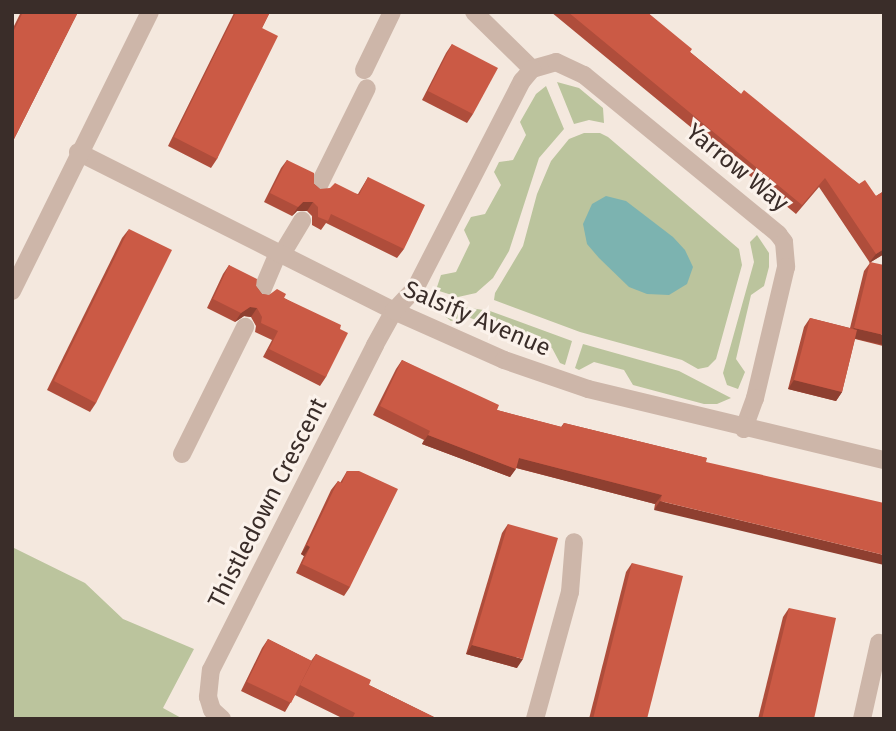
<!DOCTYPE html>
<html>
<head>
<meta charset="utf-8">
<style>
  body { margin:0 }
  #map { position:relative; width:896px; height:731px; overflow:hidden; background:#f4e8de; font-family:"Fira Sans",sans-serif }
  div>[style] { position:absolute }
  .green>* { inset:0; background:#bbc49d }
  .water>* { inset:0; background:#7cb3b0 }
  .service>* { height:18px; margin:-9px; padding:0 9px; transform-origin:9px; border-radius:9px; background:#cdb6a9 }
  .minor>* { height:18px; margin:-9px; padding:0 9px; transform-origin:9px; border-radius:9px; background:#cdb6a9 }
  .wall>* { inset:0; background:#af4d3b }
  .shaded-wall>* { inset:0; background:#8e3f30 }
  .building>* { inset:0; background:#cb5a45 }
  span { translate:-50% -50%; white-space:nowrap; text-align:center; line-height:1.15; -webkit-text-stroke:6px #fbf2eb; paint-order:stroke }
  .street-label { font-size:24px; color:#3a2d29 }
  .frame { position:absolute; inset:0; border:14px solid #3a2d29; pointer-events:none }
</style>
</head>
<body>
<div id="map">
  <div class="green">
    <div style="clip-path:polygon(557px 82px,579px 88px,603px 108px,604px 123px,589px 120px,574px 124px)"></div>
    <div style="clip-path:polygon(546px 86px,564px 129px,539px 158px,509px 251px,493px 278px,476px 293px,458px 297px,436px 290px,441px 275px,456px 272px,470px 243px,464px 230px,471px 217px,485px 214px,501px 185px,494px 172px,499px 162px,513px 160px,526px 135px,520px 122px,536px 94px)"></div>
    <div style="clip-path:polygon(584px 133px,600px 133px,608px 137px,739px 249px,742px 265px,716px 359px,708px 367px,698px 369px,682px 360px,580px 332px,494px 300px,495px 293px,523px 246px,537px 194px,551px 161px,569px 139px)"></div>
    <div style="clip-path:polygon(757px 235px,769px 253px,769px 267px,764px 286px,751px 295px,736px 359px,745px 372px,738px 389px,727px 385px,723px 373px,754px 262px,750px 242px)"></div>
    <div style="clip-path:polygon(437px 303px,490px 311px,572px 341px,565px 365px,560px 363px,552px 348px,465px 316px,451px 321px,441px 313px)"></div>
    <div style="clip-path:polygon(583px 344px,679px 371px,731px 398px,717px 404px,704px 404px,633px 385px,624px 370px,594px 362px,579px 370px,575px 368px)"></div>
    <div style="clip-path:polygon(12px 547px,85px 583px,123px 619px,194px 649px,163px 708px,183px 719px,12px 719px)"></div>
  </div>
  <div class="water">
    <div style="clip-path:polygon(606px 196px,626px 201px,673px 237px,685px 250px,693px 267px,687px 284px,669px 295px,647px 294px,629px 287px,599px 258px,587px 244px,583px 224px,592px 204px)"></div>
  </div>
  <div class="service">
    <div style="left:364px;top:70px;width:64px;rotate:-64.2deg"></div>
    <div style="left:318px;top:187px;width:110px;rotate:-63.7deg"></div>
    <div style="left:282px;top:254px;width:39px;rotate:-59deg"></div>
    <div style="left:261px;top:293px;width:43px;rotate:-67deg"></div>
    <div style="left:182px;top:454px;width:142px;rotate:-63.6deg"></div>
  </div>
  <div class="minor">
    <div style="left:474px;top:12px;width:81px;rotate:44.5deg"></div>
    <div style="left:532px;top:69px;width:25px;rotate:-16deg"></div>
    <div style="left:556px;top:62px;width:31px;rotate:25deg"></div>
    <div style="left:584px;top:75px;width:251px;rotate:39.3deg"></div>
    <div style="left:778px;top:234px;width:10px;rotate:53deg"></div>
    <div style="left:784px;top:242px;width:25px;rotate:85deg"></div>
    <div style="left:786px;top:267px;width:135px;rotate:103.3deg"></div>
    <div style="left:755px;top:398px;width:33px;rotate:110deg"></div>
    <div style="left:78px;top:152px;width:354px;rotate:26.7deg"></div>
    <div style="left:394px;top:311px;width:120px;rotate:24deg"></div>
    <div style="left:504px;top:360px;width:89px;rotate:19deg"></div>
    <div style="left:588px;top:389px;width:304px;rotate:13.5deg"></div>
    <div style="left:12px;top:291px;width:311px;rotate:-63.7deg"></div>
    <div style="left:222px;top:719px;width:13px;rotate:-138deg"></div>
    <div style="left:212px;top:710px;width:14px;rotate:-107deg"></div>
    <div style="left:208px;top:697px;width:27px;rotate:-84deg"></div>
    <div style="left:211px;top:670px;width:364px;rotate:-63.2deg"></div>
    <div style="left:375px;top:345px;width:39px;rotate:-61deg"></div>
    <div style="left:394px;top:311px;width:33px;rotate:-47deg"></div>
    <div style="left:416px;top:287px;width:232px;rotate:-62.8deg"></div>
    <div style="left:522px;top:81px;width:16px;rotate:-50deg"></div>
    <div style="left:535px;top:719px;width:132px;rotate:-74.6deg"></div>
    <div style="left:570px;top:592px;width:50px;rotate:-85.4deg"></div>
    <div style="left:862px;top:719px;width:78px;rotate:-77.4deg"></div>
  </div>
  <div class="wall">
    <div style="clip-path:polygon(21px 12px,78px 12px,12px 143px,12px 30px)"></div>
    <div style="clip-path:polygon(232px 12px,270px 12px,262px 28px,217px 159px,211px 168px,168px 146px,234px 13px)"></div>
    <div style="clip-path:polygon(551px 12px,647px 12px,690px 52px,741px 94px,859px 184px,876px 196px,884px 191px,884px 254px,871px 262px,883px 346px,855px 339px,842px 392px,836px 401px,788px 389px,804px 327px,810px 318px,850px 328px,864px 271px,870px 263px,819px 187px,796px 214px)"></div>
    <div style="clip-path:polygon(452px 44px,473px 114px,467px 123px,422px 100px,446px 53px)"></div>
    <div style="clip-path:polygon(287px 160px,320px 189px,358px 194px,368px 177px,404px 249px,397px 258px,326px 223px,321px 230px,312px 225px,312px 216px,307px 211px,297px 211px,292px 216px,264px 202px,281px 168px)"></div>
    <div style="clip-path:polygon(129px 229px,96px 403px,90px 412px,47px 390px,122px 238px)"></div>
    <div style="clip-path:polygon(229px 265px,256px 286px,262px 294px,284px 298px,340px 329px,326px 377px,320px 386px,263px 357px,272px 340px,255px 332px,256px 326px,251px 317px,244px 316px,235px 322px,207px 308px,223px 274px)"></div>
    <div style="clip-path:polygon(402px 360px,497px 410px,561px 427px,564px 423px,707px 458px,654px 510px,655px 504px,516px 468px,510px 477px,422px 444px,424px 440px,373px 415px,396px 369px)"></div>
    <div style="clip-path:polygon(347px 471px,350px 587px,344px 596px,296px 573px,304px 556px,301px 554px,331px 490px,338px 481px,340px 483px)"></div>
    <div style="clip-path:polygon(508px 524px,517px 668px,466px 654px,502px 533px)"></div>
    <div style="clip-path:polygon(632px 563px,647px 719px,589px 719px,626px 572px)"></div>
    <div style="clip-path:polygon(789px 608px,814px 719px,758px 719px,783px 617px)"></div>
    <div style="clip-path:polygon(268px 639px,311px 661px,316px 654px,369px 685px,438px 719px,344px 719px,295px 695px,285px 712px,241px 691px,262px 648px)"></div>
  </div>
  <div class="shaded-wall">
    <div style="clip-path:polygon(303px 202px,313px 202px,307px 211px,297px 211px,292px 216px,298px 207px)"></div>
    <div style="clip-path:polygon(884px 249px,884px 254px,869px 263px,876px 254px)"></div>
    <div style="clip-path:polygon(250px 307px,257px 308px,251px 317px,244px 316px,235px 322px,241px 313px)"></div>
    <div style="clip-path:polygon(854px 328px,884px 335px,884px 345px,848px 337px)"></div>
    <div style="clip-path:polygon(794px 380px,842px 392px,836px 401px,788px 389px)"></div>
    <div style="clip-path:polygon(428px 435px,516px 469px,510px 477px,422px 444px)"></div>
    <div style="clip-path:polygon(519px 458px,662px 495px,655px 504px,513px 467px)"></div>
    <div style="clip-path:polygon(660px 501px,884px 555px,884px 565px,654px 510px)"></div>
    <div style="clip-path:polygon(307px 545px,310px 547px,304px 556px,301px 554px)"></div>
    <div style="clip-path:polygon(472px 645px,523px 659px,517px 668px,466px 654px)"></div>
  </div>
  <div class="building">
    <div style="clip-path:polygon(23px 12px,78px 12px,12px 143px,12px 34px)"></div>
    <div style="clip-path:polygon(236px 12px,270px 12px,262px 28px,278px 36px,217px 159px,174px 137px)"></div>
    <div style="clip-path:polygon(568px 12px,647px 12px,692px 49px,690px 52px,741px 94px,744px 90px,859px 184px,865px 180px,876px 196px,884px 191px,884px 249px,876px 254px,825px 178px,802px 205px)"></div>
    <div style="clip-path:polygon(452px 44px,498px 68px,473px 114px,428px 91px)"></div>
    <div style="clip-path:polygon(287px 160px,314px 173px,314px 184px,320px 189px,330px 188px,335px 183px,359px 195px,368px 177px,425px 205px,404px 249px,331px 214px,328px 221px,318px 217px,318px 207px,313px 202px,303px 202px,298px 207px,270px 193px)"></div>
    <div style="clip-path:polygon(129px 229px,172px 250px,96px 403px,54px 381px)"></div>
    <div style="clip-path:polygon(870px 262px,884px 265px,884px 335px,854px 328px)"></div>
    <div style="clip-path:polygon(229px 265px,257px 279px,256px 286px,262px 294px,269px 295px,277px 289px,286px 294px,284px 298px,341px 325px,340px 329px,348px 333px,326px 377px,269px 349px,278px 331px,261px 323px,262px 317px,257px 308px,250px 307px,241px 313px,213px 299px)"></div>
    <div style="clip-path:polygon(810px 318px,857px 330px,842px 392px,794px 380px)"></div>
    <div style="clip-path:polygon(402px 360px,499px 405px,497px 410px,562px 427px,564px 423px,707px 458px,706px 462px,884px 503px,884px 555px,660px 501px,662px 495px,519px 458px,516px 469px,428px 435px,430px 431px,380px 406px)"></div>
    <div style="clip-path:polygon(347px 471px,359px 471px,398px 489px,350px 587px,302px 564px,310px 547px,307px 545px,338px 481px,342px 483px)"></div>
    <div style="clip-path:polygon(508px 524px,558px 538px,523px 659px,472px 645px)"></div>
    <div style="clip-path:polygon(632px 563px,683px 576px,647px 719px,593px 719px)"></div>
    <div style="clip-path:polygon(789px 608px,836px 618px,814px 719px,762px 719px)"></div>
    <div style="clip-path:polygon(268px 639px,312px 661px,291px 703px,247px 682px)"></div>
    <div style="clip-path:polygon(316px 654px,371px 680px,369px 685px,438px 719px,352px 719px,355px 713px,300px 685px)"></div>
  </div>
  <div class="street-label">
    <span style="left:737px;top:168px;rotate:39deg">Yarrow Way</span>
    <span style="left:477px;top:319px;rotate:23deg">Salsify Avenue</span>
    <span style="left:268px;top:503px;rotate:-63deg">Thistledown Crescent</span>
  </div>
  <div class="frame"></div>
</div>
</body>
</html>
